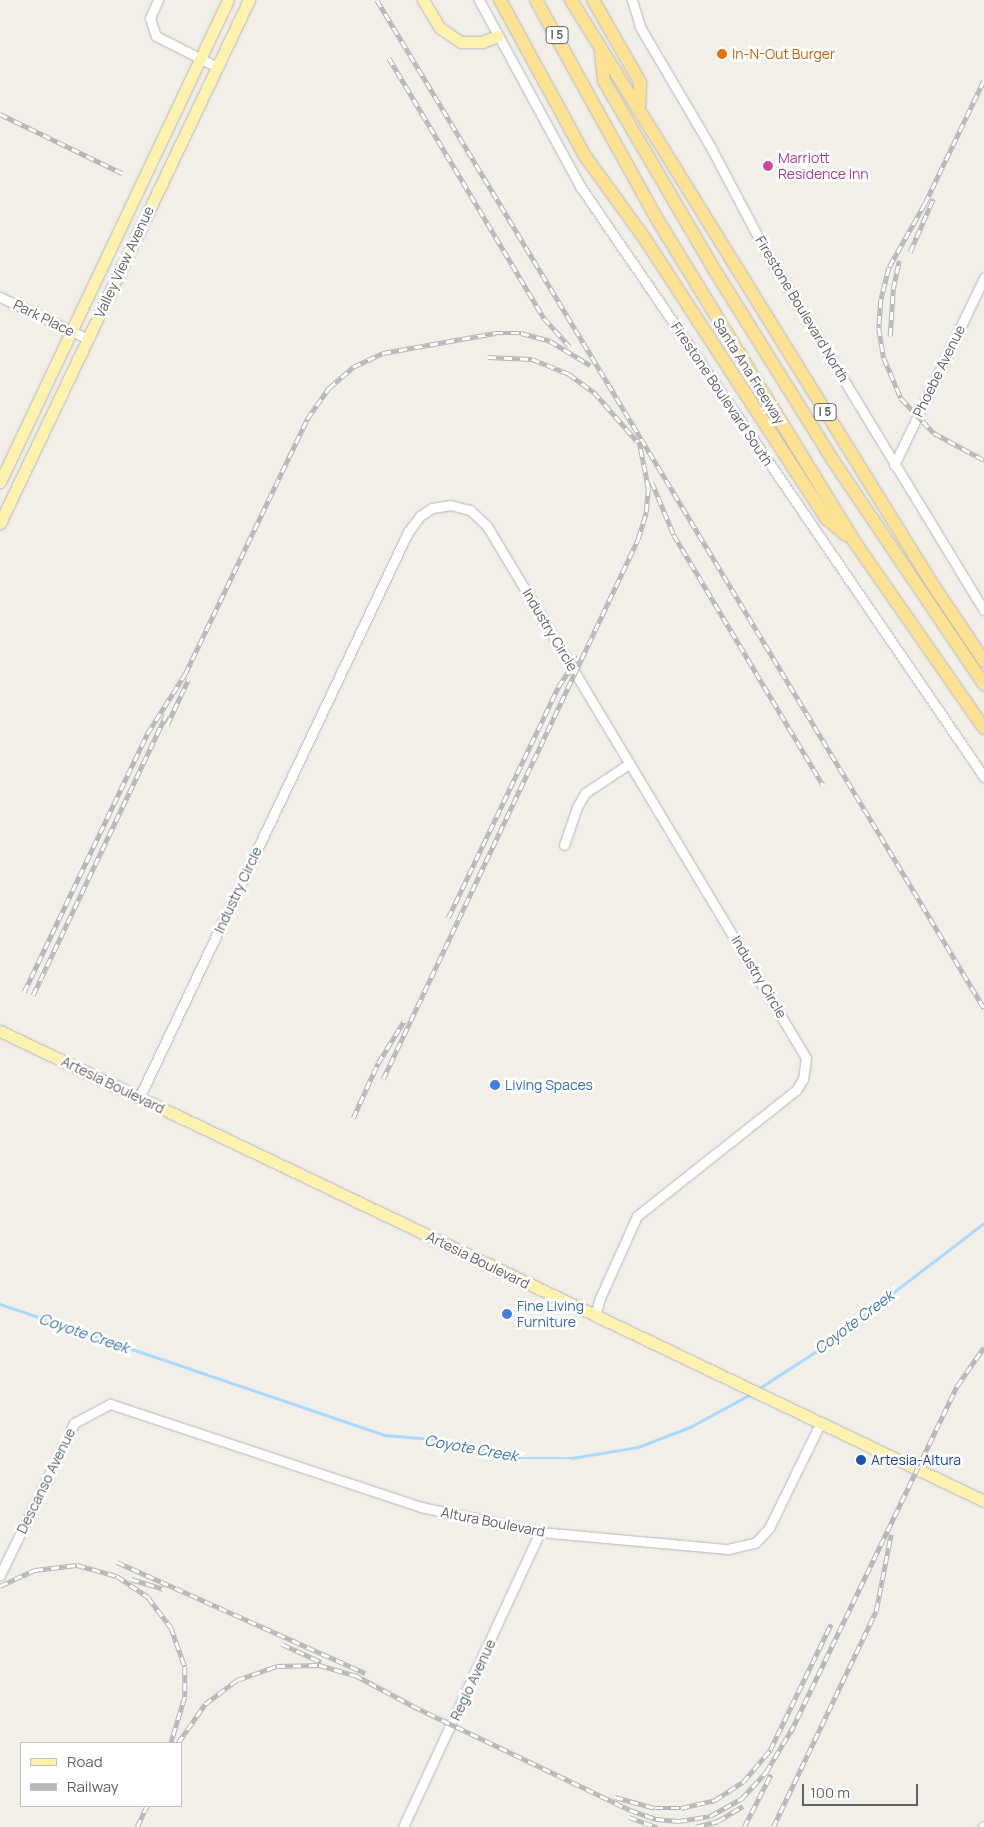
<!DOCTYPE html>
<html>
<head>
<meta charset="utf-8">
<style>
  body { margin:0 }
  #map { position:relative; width:984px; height:1827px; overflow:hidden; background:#f1efe8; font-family:Manrope,sans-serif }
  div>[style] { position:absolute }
  .stream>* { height:2.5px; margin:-1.25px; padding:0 1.25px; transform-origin:1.25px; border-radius:1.25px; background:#aadaff }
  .roads { filter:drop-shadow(0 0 1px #b5b8bc) drop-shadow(0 0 1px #b5b8bc) }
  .minor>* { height:9px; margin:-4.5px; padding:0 4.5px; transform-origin:4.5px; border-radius:4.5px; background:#fff }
  .major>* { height:11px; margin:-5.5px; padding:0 5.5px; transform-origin:5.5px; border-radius:5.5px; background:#fff2af }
  .highway>* { height:12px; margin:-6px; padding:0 6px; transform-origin:6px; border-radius:6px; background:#fde293 }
  .rail>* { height:4.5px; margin-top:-2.25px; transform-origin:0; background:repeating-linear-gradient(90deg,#fff 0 8px,#b6b7b8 0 16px); box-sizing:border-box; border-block:1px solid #b6b7b8 }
  .dots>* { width:14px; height:14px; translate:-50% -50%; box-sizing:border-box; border:2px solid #fff; border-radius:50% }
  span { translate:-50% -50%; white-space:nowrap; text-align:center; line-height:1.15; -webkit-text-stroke:5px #fff; paint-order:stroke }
  .shield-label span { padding:1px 4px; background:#fff; border:1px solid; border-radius:4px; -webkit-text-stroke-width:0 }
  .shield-label { font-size:12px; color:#5f6368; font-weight:700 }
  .food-label { font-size:14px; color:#c56008 }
  .left { translate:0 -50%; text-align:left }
  .hotel-label { font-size:14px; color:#b23c85 }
  .street-label { font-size:14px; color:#5f6368 }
  .shop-label { font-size:14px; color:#366cbe }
  .transit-label { font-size:14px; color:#164399 }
  .water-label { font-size:15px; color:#4174aa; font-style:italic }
  .legend { position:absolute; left:20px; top:1742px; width:162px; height:65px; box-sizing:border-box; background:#fff; border:1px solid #bfc1c3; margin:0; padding:6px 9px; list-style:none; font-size:15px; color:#5f6368 }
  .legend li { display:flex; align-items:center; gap:10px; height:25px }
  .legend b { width:25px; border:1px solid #bfc1c3 }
  .scale { position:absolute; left:802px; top:1784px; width:116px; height:22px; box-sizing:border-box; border:2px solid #5f6368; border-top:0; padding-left:6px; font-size:15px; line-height:18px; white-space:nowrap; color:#5f6368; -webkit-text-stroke:4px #fff; paint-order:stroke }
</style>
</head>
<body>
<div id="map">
  <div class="stream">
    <div style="left:0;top:1304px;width:406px;rotate:18.8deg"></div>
    <div style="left:384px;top:1435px;width:49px;rotate:4.7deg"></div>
    <div style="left:433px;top:1439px;width:87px;rotate:12.6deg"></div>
    <div style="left:518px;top:1458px;width:54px"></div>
    <div style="left:572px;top:1458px;width:67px;rotate:-9.5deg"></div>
    <div style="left:638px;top:1447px;width:56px;rotate:-21deg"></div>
    <div style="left:690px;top:1427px;width:69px;rotate:-28.4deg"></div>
    <div style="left:758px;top:1389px;width:72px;rotate:-33deg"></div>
    <div style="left:818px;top:1350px;width:209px;rotate:-37.4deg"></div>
  </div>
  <div class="roads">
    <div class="minor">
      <div style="left:158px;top:0;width:20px;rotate:114deg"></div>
      <div style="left:150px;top:18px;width:19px;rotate:72deg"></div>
      <div style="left:156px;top:36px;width:68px;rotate:26.9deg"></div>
      <div style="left:479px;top:0;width:212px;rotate:61.5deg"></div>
      <div style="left:580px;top:186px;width:716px;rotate:55.64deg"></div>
      <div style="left:632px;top:0;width:28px;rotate:73deg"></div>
      <div style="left:640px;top:27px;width:136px;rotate:59.5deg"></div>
      <div style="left:709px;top:144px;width:122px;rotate:62.2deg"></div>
      <div style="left:766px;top:252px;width:419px;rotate:58.7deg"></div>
      <div style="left:0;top:297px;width:98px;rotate:25.5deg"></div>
      <div style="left:894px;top:465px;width:208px;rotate:-64.3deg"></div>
      <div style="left:564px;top:845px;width:40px;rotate:-71.1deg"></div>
      <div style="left:577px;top:807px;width:16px;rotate:-60deg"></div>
      <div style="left:585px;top:793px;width:53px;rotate:-33.4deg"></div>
      <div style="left:139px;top:1098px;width:627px;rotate:-64.58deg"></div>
      <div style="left:408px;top:532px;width:20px;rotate:-53deg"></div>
      <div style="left:420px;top:516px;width:14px;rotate:-34deg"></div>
      <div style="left:432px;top:508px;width:18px;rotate:-9deg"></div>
      <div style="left:450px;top:505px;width:21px;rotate:14deg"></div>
      <div style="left:470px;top:510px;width:23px;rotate:43deg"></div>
      <div style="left:487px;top:526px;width:620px;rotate:59.05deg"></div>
      <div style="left:806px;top:1058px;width:21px;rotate:98deg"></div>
      <div style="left:803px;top:1079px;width:13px;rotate:122deg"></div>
      <div style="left:796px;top:1090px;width:203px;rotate:141.6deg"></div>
      <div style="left:637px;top:1216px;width:90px;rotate:114.3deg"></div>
      <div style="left:600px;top:1298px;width:19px;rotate:106deg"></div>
      <div style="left:0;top:1575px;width:169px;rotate:-64deg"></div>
      <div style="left:74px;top:1423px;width:41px;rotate:-27.8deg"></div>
      <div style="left:110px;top:1404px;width:328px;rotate:18.3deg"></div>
      <div style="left:421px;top:1507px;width:122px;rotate:11.9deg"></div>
      <div style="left:540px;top:1532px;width:189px;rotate:5.2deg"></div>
      <div style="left:728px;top:1549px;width:28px;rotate:-13deg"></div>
      <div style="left:755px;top:1543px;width:21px;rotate:-47deg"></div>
      <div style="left:769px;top:1528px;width:116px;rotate:-63.9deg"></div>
      <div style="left:403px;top:1827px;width:325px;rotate:-65.1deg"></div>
      <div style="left:983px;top:1827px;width:1px;rotate:-45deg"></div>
    </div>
    <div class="major">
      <div style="left:423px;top:0;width:33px;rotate:59deg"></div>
      <div style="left:440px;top:28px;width:25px;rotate:34deg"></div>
      <div style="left:461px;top:42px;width:21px"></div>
      <div style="left:482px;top:42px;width:17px;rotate:-21deg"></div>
      <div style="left:0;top:482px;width:533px;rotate:-64.68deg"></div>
      <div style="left:0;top:523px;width:579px;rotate:-64.54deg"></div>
      <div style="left:0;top:1031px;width:1090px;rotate:25.53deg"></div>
    </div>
    <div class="highway">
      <div style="left:500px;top:0;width:178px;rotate:61.4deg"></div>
      <div style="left:585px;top:156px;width:102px;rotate:54.1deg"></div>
      <div style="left:645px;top:239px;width:334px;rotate:57deg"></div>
      <div style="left:827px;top:519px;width:25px;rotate:40deg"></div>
      <div style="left:536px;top:0;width:244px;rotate:61.1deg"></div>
      <div style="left:654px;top:214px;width:226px;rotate:58.6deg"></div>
      <div style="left:772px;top:407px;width:161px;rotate:58.5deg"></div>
      <div style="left:856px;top:544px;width:224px;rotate:55.2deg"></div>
      <div style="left:571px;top:0;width:684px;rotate:58.26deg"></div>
      <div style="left:931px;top:582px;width:95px;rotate:56.1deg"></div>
      <div style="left:593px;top:0;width:95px;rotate:60.2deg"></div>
      <div style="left:640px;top:82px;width:23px;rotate:92deg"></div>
      <div style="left:601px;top:53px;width:28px;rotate:84deg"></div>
      <div style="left:604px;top:81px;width:224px;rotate:59.7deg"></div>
      <div style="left:717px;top:274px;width:218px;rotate:58.1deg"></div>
      <div style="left:832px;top:459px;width:272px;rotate:56deg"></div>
    </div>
  </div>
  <div class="rail">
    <div style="left:377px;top:0;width:1177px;rotate:58.94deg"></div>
    <div style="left:389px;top:58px;width:303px;rotate:59.2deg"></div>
    <div style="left:544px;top:318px;width:38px;rotate:48deg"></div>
    <div style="left:984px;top:81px;width:136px;rotate:115.6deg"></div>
    <div style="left:925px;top:204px;width:73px;rotate:119.4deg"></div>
    <div style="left:889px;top:268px;width:33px;rotate:104deg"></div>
    <div style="left:881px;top:300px;width:28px;rotate:94deg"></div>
    <div style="left:879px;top:328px;width:30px;rotate:81deg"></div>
    <div style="left:884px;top:358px;width:43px;rotate:67deg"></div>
    <div style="left:901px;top:398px;width:48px;rotate:46.7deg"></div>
    <div style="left:934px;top:433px;width:57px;rotate:28.4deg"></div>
    <div style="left:0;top:114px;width:136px;rotate:25.8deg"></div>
    <div style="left:910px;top:252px;width:58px;rotate:-66.5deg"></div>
    <div style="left:890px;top:336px;width:47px;rotate:-86.3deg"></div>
    <div style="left:893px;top:289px;width:29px;rotate:-78deg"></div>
    <div style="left:488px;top:357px;width:44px;rotate:2.6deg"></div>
    <div style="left:532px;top:359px;width:40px;rotate:22deg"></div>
    <div style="left:569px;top:374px;width:31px;rotate:36deg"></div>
    <div style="left:594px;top:392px;width:65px;rotate:48.7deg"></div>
    <div style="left:652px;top:482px;width:57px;rotate:67.5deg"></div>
    <div style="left:674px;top:535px;width:291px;rotate:59.2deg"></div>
    <div style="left:167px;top:725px;width:50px;rotate:-65deg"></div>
    <div style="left:448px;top:918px;width:256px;rotate:-64.5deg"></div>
    <div style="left:558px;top:687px;width:37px;rotate:-56deg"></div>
    <div style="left:24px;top:992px;width:286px;rotate:-64.5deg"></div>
    <div style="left:147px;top:734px;width:71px;rotate:-57.7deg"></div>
    <div style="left:185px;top:674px;width:283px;rotate:-64.4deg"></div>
    <div style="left:307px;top:419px;width:38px;rotate:-55deg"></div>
    <div style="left:329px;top:388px;width:32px;rotate:-41deg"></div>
    <div style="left:353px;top:367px;width:33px;rotate:-25deg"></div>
    <div style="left:383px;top:353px;width:114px;rotate:-10.1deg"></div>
    <div style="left:495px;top:333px;width:26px"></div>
    <div style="left:521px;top:333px;width:30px;rotate:15deg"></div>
    <div style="left:550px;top:341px;width:47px;rotate:31deg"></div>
    <div style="left:33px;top:995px;width:310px;rotate:-64.6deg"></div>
    <div style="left:383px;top:1079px;width:597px;rotate:-64.72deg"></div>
    <div style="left:638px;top:539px;width:28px;rotate:-73deg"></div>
    <div style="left:646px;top:512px;width:24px;rotate:-85deg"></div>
    <div style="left:648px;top:488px;width:47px;rotate:-101.1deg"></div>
    <div style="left:353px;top:1118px;width:60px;rotate:-65.6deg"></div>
    <div style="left:378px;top:1063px;width:49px;rotate:-58.2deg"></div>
    <div style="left:117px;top:1562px;width:272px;rotate:24.1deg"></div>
    <div style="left:131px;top:1579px;width:34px;rotate:17deg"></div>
    <div style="left:0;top:1586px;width:38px;rotate:-25deg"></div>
    <div style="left:35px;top:1570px;width:42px;rotate:-6.8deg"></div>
    <div style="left:77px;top:1565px;width:41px;rotate:15.4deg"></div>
    <div style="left:117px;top:1576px;width:37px;rotate:34deg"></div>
    <div style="left:148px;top:1597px;width:38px;rotate:53deg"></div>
    <div style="left:171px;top:1627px;width:42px;rotate:70.7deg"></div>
    <div style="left:185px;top:1667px;width:30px;rotate:90deg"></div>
    <div style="left:185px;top:1697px;width:48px;rotate:106.9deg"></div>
    <div style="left:282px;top:1644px;width:43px;rotate:24.8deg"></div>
    <div style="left:790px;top:1733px;width:385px;rotate:-64.3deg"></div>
    <div style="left:957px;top:1386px;width:47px;rotate:-55.3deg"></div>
    <div style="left:178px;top:1743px;width:47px;rotate:-55.3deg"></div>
    <div style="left:205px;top:1704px;width:40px;rotate:-37deg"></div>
    <div style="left:237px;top:1680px;width:42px;rotate:-19.3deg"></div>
    <div style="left:277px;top:1666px;width:42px;rotate:-1.4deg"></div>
    <div style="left:319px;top:1665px;width:37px;rotate:16deg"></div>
    <div style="left:355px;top:1675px;width:66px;rotate:28.1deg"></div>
    <div style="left:413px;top:1706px;width:241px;rotate:25.6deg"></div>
    <div style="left:630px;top:1810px;width:28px;rotate:19deg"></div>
    <div style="left:656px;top:1819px;width:23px;rotate:5deg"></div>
    <div style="left:679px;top:1821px;width:31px;rotate:-9deg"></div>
    <div style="left:710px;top:1816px;width:35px;rotate:-29deg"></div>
    <div style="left:741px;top:1799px;width:37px;rotate:-47deg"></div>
    <div style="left:766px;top:1772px;width:52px;rotate:-59deg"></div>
    <div style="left:615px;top:1797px;width:41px;rotate:15.4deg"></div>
    <div style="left:655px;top:1808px;width:26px"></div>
    <div style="left:681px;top:1808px;width:35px;rotate:-13deg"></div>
    <div style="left:715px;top:1800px;width:33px;rotate:-33deg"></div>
    <div style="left:743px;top:1782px;width:42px;rotate:-49.8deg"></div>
    <div style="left:770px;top:1750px;width:140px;rotate:-64.2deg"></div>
    <div style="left:629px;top:1817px;width:30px;rotate:20deg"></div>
    <div style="left:137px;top:1827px;width:23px;rotate:-65deg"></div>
    <div style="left:696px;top:1827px;width:23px;rotate:-15deg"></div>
    <div style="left:718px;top:1821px;width:29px;rotate:-31deg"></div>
    <div style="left:744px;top:1827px;width:59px;rotate:-63deg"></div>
    <div style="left:773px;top:1827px;width:239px;rotate:-64.5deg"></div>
    <div style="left:876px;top:1611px;width:78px;rotate:-79deg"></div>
  </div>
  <div class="dots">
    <div style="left:722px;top:54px;background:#e8710a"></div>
    <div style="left:768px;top:166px;background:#d1479c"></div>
    <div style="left:495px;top:1085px;background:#3f7fe0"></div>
    <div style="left:507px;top:1314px;background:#3f7fe0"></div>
    <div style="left:861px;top:1460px;background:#1a4fb4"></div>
  </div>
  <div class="shield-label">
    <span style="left:557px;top:35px">I 5</span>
    <span style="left:825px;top:412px">I 5</span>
  </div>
  <div class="food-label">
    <span class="left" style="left:732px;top:54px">In-N-Out Burger</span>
  </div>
  <div class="hotel-label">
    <span class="left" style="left:778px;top:166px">Marriott<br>Residence Inn</span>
  </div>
  <div class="street-label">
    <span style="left:124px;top:262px;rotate:-65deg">Valley View Avenue</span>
    <span style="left:802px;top:309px;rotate:59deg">Firestone Boulevard North</span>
    <span style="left:44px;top:318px;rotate:26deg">Park Place</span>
    <span style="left:749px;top:371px;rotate:58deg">Santa Ana Freeway</span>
    <span style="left:939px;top:371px;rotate:-64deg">Phoebe Avenue</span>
    <span style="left:722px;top:394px;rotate:56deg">Firestone Boulevard South</span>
    <span style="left:550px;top:630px;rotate:59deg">Industry Circle</span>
    <span style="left:238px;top:890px;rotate:-65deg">Industry Circle</span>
    <span style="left:759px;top:977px;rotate:59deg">Industry Circle</span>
    <span style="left:113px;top:1085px;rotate:26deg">Artesia Boulevard</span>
    <span style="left:478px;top:1260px;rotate:26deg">Artesia Boulevard</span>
    <span style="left:46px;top:1481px;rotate:-64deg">Descanso Avenue</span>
    <span style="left:493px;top:1522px;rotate:11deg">Altura Boulevard</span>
    <span style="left:473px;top:1680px;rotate:-65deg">Regio Avenue</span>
  </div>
  <div class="shop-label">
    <span class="left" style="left:505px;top:1085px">Living Spaces</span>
    <span class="left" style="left:517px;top:1314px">Fine Living<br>Furniture</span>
  </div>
  <div class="transit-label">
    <span class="left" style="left:871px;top:1460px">Artesia-Altura</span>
  </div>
  <div class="water-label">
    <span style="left:854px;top:1322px;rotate:-37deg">Coyote Creek</span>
    <span style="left:84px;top:1333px;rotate:19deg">Coyote Creek</span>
    <span style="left:471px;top:1448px;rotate:10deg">Coyote Creek</span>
  </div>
  <ul class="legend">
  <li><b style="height:6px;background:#fff2af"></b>Road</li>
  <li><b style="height:6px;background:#b6b7b8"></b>Railway</li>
  </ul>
  <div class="scale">100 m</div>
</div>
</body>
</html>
